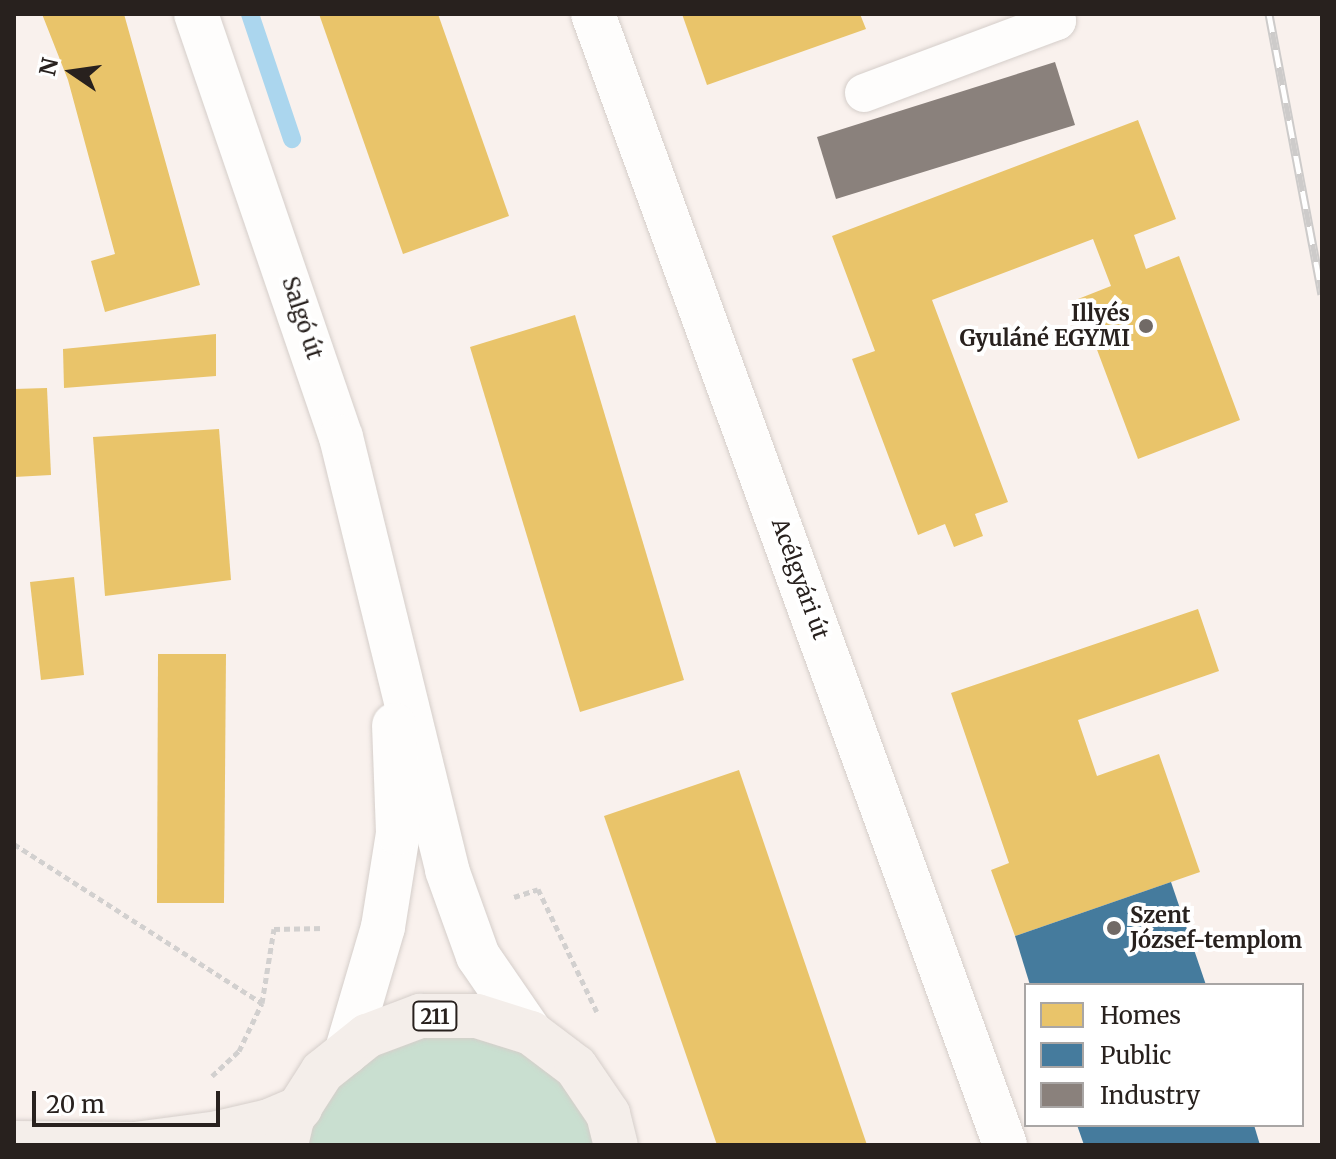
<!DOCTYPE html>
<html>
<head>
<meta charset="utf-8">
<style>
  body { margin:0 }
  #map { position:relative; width:1336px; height:1159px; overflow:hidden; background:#f9f1ed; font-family:Merriweather,serif }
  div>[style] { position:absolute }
  .green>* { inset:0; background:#c9dfd0 }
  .homes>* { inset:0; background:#e9c46a }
  .public>* { inset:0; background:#457b9d }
  .industry>* { inset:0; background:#8a817c }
  .stream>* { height:18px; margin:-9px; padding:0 9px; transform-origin:9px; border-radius:9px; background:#abd6ee }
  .path>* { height:5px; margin-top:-2.5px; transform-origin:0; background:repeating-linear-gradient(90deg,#d2d0cf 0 6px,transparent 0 10px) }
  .roads { filter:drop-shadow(0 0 2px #d5ceca) drop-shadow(0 0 2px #d5ceca) }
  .lane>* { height:38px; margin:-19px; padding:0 19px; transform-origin:19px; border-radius:19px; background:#fefdfc }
  .street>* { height:44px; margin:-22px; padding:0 22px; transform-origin:22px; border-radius:22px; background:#fefdfc }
  .secondary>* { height:44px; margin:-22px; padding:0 22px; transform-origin:22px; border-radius:22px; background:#fefdfc }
  .primary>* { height:44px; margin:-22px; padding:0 22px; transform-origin:22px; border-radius:22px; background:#f4eeea }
  .rail>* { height:9px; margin-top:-4.5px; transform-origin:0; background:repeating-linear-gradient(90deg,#fff 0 18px,#cdcbca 0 36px); box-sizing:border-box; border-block:2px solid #cdcbca }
  .dots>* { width:22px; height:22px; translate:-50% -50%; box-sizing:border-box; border:4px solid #fff; border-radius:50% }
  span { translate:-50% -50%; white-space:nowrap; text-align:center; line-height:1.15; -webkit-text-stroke:8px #fff; paint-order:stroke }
  .shield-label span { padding:2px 6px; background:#fff; border:2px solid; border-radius:6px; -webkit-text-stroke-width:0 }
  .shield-label { font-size:20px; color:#28211e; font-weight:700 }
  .poi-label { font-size:22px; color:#28211e; font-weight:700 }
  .right { translate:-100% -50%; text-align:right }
  .left { translate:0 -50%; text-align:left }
  .street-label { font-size:22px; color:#28211e }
  .frame { position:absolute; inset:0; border:16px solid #28211e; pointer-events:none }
  .legend { position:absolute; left:1024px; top:983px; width:280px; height:144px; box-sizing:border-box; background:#fff; border:2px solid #a9a6a5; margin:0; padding:10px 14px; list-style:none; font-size:24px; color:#28211e }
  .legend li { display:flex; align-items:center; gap:16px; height:40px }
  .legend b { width:40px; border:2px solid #a9a6a5 }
  .north { position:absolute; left:32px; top:32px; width:80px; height:80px; -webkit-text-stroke:6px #fff; paint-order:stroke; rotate:283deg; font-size:22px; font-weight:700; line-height:32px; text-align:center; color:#28211e }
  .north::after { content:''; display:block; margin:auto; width:28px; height:36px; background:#28211e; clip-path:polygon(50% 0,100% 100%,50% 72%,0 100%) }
  .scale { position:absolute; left:32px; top:1091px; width:188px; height:36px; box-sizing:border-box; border:4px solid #28211e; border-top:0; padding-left:10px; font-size:24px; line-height:28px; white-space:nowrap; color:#28211e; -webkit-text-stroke:6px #fff; paint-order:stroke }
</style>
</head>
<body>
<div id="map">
  <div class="green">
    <div style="clip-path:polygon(531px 1033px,616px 1145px,286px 1145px,367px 1036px)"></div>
  </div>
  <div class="homes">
    <div style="clip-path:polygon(42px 14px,124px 14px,200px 285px,105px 312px,91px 261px,115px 254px,68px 80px)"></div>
    <div style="clip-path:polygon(319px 14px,438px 14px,509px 216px,403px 254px)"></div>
    <div style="clip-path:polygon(682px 14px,860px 14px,866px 29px,707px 85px)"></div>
    <div style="clip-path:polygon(1138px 120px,1176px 219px,1134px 235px,1146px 269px,1179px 256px,1240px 420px,1138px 459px,1078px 299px,1111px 286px,1093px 239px,932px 300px,1008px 502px,975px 514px,983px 536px,954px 547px,945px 524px,918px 535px,852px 359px,875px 351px,832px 236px)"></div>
    <div style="clip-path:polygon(575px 315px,684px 680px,580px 712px,470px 347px)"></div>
    <div style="clip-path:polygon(216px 334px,216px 376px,64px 388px,63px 349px)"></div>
    <div style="clip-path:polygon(47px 388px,51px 475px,14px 477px,14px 389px)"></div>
    <div style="clip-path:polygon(219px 429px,231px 580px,105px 596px,93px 437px)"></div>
    <div style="clip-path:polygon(74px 577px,84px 675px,41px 680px,30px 582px)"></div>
    <div style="clip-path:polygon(1198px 609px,1219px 671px,1078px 720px,1097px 776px,1159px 754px,1200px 872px,1015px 936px,991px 870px,1009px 863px,951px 693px)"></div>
    <div style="clip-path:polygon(158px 654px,226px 654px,224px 903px,157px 903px)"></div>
    <div style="clip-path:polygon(739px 770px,867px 1145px,717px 1145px,604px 816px)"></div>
  </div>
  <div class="public">
    <div style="clip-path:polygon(1171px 882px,1206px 985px,1030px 985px,1015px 936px)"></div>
    <div style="clip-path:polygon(1077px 1125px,1254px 1125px,1260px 1145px,1084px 1145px)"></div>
  </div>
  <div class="industry">
    <div style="clip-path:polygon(1055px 62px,1075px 125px,836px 199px,817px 137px)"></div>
  </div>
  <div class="stream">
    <div style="left:250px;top:14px;width:132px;rotate:71.4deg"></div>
  </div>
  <div class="path">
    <div style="left:14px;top:844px;width:295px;rotate:32.7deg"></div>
    <div style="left:514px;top:897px;width:25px;rotate:-18deg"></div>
    <div style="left:538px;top:889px;width:136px;rotate:64.4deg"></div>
    <div style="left:212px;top:1076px;width:37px;rotate:-43deg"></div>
    <div style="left:239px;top:1051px;width:53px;rotate:-64.4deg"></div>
    <div style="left:262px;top:1003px;width:75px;rotate:-80.8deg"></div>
    <div style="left:274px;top:929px;width:50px;rotate:-1.1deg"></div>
  </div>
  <div class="roads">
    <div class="lane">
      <div style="left:864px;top:93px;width:206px;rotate:-20.5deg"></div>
      <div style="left:1057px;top:21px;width:8px;rotate:-113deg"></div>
    </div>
    <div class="street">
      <div style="left:593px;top:14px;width:1204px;rotate:69.98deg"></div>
    </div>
    <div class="secondary">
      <div style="left:196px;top:14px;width:447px;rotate:71.1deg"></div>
      <div style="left:341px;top:437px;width:446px;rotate:76.2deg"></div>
      <div style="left:447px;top:870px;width:91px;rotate:70.2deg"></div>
      <div style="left:478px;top:956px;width:93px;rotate:55.5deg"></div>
      <div style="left:346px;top:1053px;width:131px;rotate:-73.6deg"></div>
      <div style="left:383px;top:927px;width:95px;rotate:-80.9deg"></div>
      <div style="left:398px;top:833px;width:108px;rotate:-92.1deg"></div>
    </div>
    <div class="primary">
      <div style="left:14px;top:1143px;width:121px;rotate:0.5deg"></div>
      <div style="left:135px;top:1144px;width:84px;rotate:-7.5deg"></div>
      <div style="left:218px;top:1133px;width:52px;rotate:-13.2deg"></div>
      <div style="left:269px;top:1121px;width:34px;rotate:-23deg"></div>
      <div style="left:286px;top:1145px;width:27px;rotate:-77deg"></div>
      <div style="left:292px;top:1119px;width:56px;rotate:-57.4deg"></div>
      <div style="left:322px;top:1072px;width:58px;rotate:-38.7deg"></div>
      <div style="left:367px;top:1036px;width:57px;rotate:-20.7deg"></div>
      <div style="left:420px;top:1016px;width:57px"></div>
      <div style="left:477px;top:1016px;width:57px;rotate:17.5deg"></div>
      <div style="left:531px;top:1033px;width:56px;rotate:37.1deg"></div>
      <div style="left:576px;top:1067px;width:57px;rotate:55.8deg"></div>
      <div style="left:608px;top:1114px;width:32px;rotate:76deg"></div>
    </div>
  </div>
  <div class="rail">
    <div style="left:1269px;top:14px;width:285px;rotate:79.3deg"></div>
  </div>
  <div class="dots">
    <div style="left:1146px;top:326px;background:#716a66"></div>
    <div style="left:1114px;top:928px;background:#716a66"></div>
  </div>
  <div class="shield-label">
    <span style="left:435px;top:1016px">211</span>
  </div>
  <div class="poi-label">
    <span class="right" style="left:1130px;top:326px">Illyés<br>Gyuláné EGYMI</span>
    <span class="left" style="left:1130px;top:928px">Szent<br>József-templom</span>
  </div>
  <div class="street-label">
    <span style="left:302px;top:318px;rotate:72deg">Salgó út</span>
    <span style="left:800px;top:579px;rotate:70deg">Acélgyári út</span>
  </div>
  <div class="frame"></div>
  <ul class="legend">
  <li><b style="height:22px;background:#e9c46a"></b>Homes</li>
  <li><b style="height:22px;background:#457b9d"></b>Public</li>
  <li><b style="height:22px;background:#8a817c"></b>Industry</li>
  </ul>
  <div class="north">N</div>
  <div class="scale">20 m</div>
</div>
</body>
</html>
